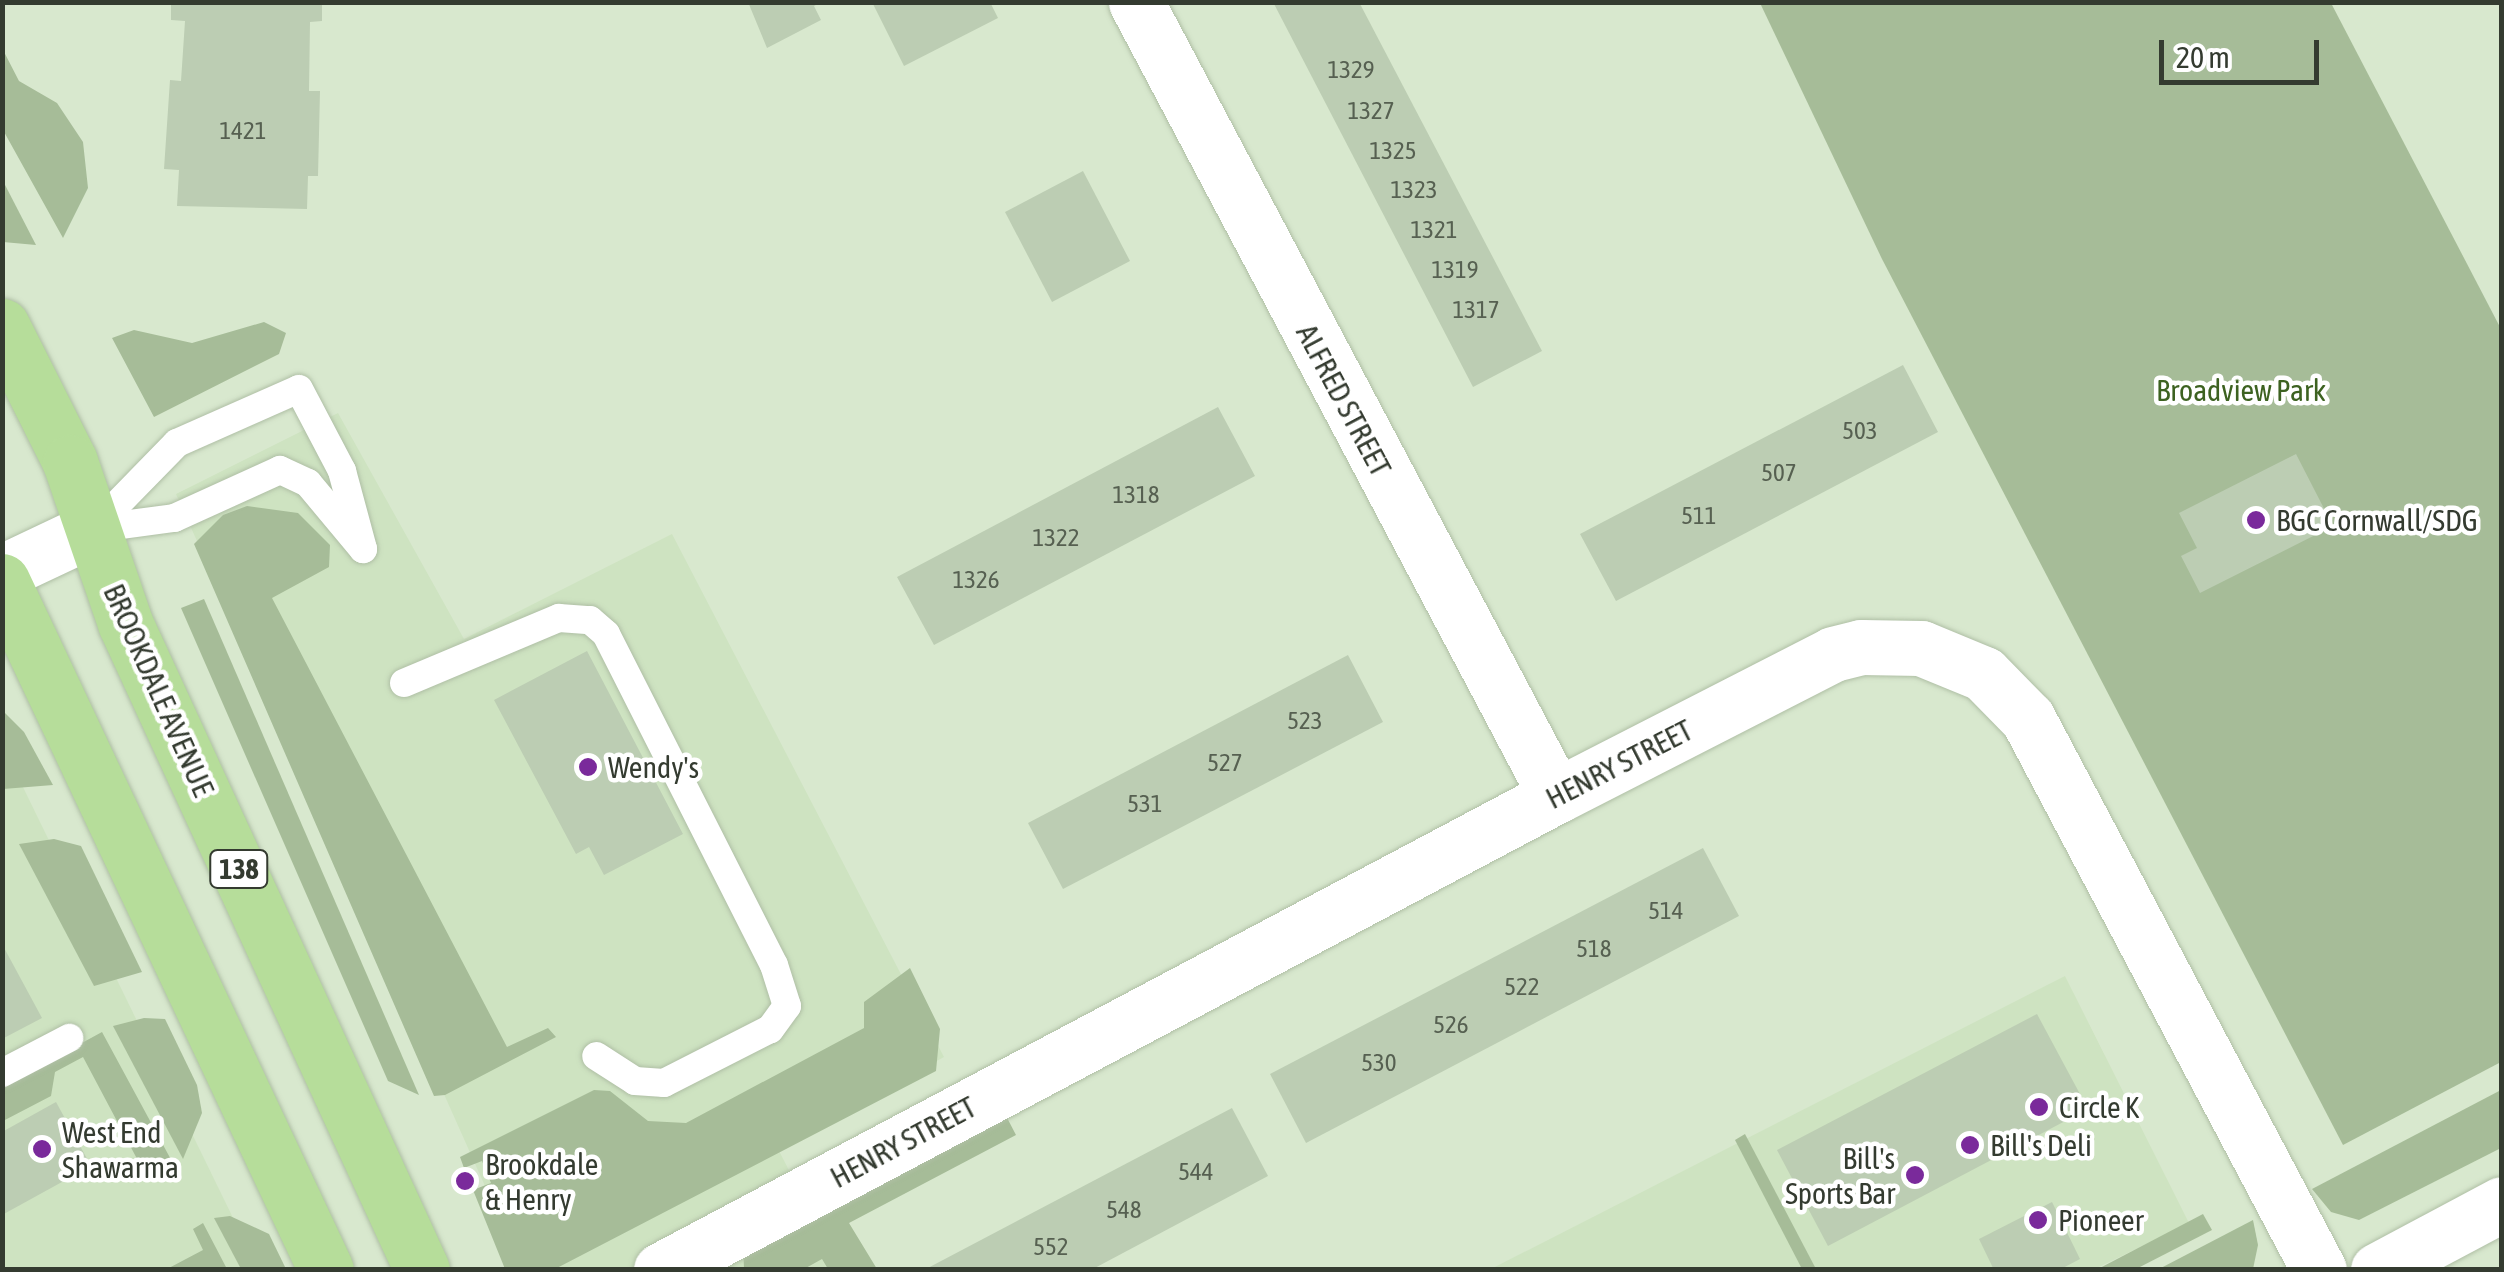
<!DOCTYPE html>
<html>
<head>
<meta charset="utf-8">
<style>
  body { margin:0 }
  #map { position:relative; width:2504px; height:1272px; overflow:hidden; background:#d8e8ce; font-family:"Asap Condensed",sans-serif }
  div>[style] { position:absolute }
  .built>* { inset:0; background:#cee3c1 }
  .green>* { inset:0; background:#a6bc98 }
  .building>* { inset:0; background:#bccdb3 }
  .roads { filter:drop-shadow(0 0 2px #afbfa5) drop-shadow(0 0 2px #afbfa5) }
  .lane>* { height:28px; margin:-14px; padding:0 14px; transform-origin:14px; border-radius:14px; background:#fff }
  .street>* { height:55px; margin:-27.5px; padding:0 27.5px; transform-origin:27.5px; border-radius:27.5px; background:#fff }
  .secondary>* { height:55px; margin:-27.5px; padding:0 27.5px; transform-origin:27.5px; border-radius:27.5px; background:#fff }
  .primary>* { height:55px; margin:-27.5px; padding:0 27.5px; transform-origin:27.5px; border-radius:27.5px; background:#b6dd9a }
  .dots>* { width:28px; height:28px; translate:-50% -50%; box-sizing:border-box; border:5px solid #fff; border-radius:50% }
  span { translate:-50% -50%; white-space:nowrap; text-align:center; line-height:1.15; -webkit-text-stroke:9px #fff; paint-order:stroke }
  .number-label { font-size:25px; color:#566051 }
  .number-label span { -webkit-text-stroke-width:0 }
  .shield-label span { padding:2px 8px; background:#fff; border:2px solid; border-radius:8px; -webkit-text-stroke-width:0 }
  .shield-label { font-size:28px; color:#343b30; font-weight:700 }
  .park-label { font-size:30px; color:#3d6221 }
  .street-label { font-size:30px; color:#343b30 }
  .poi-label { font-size:30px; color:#343b30 }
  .left { translate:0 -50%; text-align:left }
  .right { translate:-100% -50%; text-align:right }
  .frame { position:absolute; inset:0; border:5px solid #343b30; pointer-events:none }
  .scale { position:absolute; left:2159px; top:40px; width:160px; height:45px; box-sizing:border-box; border:5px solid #343b30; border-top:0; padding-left:12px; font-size:30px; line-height:35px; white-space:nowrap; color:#343b30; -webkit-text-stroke:8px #fff; paint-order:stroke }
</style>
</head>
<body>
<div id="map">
  <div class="built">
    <div style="clip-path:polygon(338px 413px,464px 639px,672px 534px,944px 1057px,778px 1149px,840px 1269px,522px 1269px,176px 494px)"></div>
    <div style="clip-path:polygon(2px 759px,21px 783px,258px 1269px,3px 1269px)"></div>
    <div style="clip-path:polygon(2065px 976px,2189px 1223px,2095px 1269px,1489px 1270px)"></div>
  </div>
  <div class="green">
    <div style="clip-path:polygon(1760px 3px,2331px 3px,2501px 329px,2501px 1062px,2343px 1145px,1882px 259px)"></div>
    <div style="clip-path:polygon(2px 48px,19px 81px,57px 103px,83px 142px,88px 188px,63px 238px,3px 130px)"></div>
    <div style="clip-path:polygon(3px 181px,36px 245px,3px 242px)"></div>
    <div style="clip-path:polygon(264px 322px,286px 333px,279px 354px,154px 417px,112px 338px,134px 330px,192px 343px)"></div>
    <div style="clip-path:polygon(247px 506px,298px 513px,330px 545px,329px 567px,272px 598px,507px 1047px,548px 1028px,556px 1037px,445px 1095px,434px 1096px,194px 544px,223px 515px)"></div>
    <div style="clip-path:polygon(204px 599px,419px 1095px,388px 1081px,181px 608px)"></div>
    <div style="clip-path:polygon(3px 711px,24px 732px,53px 785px,3px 789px)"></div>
    <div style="clip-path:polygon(54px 839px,81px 846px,142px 972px,94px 986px,19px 844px)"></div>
    <div style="clip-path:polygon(910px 968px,940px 1029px,936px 1071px,555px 1269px,505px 1269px,473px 1190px,491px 1183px,482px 1161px,464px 1168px,460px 1157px,594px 1090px,610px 1091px,648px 1121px,686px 1123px,864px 1028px,864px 1002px)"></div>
    <div style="clip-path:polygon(144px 1018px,165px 1019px,197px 1085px,202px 1113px,183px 1159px,113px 1026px)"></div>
    <div style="clip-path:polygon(102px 1032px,175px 1167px,159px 1178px,144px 1172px,83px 1057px,55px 1072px,51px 1096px,3px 1121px,3px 1086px)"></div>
    <div style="clip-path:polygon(2501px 1090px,2501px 1148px,2359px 1220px,2331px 1212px,2312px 1189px)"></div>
    <div style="clip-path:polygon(1004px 1112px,1016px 1135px,849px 1223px,877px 1269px,828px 1269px,822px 1259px,804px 1269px,744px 1269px,743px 1242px)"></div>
    <div style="clip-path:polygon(1745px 1134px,1816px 1269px,1802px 1269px,1735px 1140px)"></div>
    <div style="clip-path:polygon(2203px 1214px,2212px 1230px,2136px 1269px,2098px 1269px)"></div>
    <div style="clip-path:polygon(230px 1216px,269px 1234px,286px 1269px,241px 1269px,214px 1218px)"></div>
    <div style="clip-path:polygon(2253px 1220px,2258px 1245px,2253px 1269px,2159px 1269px)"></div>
    <div style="clip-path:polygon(203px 1223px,227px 1269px,167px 1269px,203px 1250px,193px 1229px)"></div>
  </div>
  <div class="building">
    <div style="clip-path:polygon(171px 2px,322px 2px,322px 21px,310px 22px,309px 91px,320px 91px,318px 176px,308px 176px,307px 209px,177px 206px,179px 170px,164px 169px,170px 80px,181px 81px,185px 21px,171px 20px)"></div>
    <div style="clip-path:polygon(748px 2px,821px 2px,814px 6px,821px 20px,767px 48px)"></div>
    <div style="clip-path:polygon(872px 2px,990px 2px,998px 18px,904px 66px)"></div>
    <div style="clip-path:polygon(1273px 2px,1359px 2px,1542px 351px,1473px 387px)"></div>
    <div style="clip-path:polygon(1083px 171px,1130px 261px,1052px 302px,1005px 212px)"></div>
    <div style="clip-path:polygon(1903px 365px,1938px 432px,1616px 601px,1580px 534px)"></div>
    <div style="clip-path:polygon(1218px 407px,1255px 476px,934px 645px,897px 577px)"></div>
    <div style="clip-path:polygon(2296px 454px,2333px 526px,2200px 593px,2181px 556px,2197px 548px,2179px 513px)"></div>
    <div style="clip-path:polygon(587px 651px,683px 834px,604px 875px,589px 847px,576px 854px,494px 700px)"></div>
    <div style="clip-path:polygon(1348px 655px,1383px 722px,1063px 889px,1028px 823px)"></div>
    <div style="clip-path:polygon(1703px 848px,1739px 916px,1306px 1143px,1270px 1074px)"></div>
    <div style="clip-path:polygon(2px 944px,42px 1018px,2px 1039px)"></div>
    <div style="clip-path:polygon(2037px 1014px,2088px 1109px,1828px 1246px,1777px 1150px)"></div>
    <div style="clip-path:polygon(56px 1102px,91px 1166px,2px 1215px,2px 1132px)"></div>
    <div style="clip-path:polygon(1232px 1108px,1268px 1176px,1091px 1270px,924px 1270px)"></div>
    <div style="clip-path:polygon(2052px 1202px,2080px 1259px,2059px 1270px,1994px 1270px,1979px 1239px)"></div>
  </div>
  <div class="roads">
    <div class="lane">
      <div style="left:299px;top:389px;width:93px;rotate:62.3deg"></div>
      <div style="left:342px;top:471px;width:81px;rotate:74.9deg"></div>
      <div style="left:363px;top:549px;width:86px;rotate:-129.8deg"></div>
      <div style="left:308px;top:483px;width:31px;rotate:-155deg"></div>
      <div style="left:280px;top:470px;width:116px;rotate:155.6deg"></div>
      <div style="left:174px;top:518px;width:82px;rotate:172.3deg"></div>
      <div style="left:93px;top:529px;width:120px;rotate:-45.7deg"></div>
      <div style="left:177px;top:443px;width:133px;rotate:-23.9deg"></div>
      <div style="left:404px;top:683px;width:168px;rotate:-22.8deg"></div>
      <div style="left:559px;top:618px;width:31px;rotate:4deg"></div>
      <div style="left:590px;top:620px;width:21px;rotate:41deg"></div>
      <div style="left:606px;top:634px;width:371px;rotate:63.1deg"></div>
      <div style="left:774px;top:965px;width:43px;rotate:72.4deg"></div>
      <div style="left:787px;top:1006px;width:29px;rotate:126deg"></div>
      <div style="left:770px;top:1029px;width:119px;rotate:153deg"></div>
      <div style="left:664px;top:1083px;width:29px;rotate:-176deg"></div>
      <div style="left:635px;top:1081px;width:46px;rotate:-147.3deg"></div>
      <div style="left:2px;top:1073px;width:76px;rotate:-27.6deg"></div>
    </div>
    <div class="street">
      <div style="left:1136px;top:2px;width:898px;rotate:62.12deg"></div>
      <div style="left:2px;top:572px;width:101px;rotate:-25.3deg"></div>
      <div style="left:661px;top:1270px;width:1013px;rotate:-27.91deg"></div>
      <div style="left:1556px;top:796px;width:311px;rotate:-27.1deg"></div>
      <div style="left:1833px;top:654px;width:29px;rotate:-14deg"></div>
      <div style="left:1861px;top:647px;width:60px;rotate:1deg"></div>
      <div style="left:1921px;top:648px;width:68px;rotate:22.4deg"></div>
      <div style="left:1984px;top:674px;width:63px;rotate:45.6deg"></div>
      <div style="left:2028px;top:719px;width:623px;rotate:62.16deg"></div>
    </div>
    <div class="secondary">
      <div style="left:2378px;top:1270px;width:140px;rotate:-28deg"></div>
    </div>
    <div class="primary">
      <div style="left:2px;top:326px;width:152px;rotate:63.4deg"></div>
      <div style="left:70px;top:462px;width:170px;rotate:71.1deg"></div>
      <div style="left:125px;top:623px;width:712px;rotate:65.34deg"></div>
      <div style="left:2px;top:581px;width:761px;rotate:64.81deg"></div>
    </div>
  </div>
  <div class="dots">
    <div style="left:2256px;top:520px;background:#7a2a9b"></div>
    <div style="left:588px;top:767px;background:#7a2a9b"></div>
    <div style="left:2039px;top:1107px;background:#7a2a9b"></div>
    <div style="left:1970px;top:1145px;background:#7a2a9b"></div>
    <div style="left:42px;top:1149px;background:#7a2a9b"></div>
    <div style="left:1915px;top:1175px;background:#7a2a9b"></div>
    <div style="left:465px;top:1181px;background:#7a2a9b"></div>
    <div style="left:2038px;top:1220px;background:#7a2a9b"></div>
  </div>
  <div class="number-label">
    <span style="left:1351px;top:69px">1329</span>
    <span style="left:1371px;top:110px">1327</span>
    <span style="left:243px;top:130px">1421</span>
    <span style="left:1393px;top:150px">1325</span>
    <span style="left:1414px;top:189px">1323</span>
    <span style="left:1434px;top:229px">1321</span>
    <span style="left:1455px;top:269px">1319</span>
    <span style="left:1476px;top:309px">1317</span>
    <span style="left:1860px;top:430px">503</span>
    <span style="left:1779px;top:472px">507</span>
    <span style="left:1136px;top:494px">1318</span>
    <span style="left:1699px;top:515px">511</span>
    <span style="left:1056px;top:537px">1322</span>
    <span style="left:976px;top:579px">1326</span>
    <span style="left:1305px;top:720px">523</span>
    <span style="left:1225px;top:762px">527</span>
    <span style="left:1145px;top:803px">531</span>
    <span style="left:1666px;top:910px">514</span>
    <span style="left:1594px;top:948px">518</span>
    <span style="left:1522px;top:986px">522</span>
    <span style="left:1451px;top:1024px">526</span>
    <span style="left:1379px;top:1062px">530</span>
    <span style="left:1196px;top:1171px">544</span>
    <span style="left:1124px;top:1209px">548</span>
    <span style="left:1051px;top:1246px">552</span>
  </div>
  <div class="shield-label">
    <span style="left:239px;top:869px">138</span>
  </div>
  <div class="park-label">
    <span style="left:2241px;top:390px">Broadview Park</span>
  </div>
  <div class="street-label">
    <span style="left:1344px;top:400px;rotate:62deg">ALFRED STREET</span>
    <span style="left:159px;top:690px;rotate:66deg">BROOKDALE AVENUE</span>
    <span style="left:1619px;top:764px;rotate:-27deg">HENRY STREET</span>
    <span style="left:903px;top:1142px;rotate:-28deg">HENRY STREET</span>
  </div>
  <div class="poi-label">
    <span class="left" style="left:2276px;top:520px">BGC Cornwall/SDG</span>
    <span class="left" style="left:608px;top:767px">Wendy's</span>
    <span class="left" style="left:2059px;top:1107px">Circle K</span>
    <span class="left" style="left:62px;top:1149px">West End<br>Shawarma</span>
    <span class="left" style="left:1990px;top:1145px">Bill's Deli</span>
    <span class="right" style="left:1895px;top:1175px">Bill's<br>Sports Bar</span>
    <span class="left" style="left:485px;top:1181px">Brookdale<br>&amp; Henry</span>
    <span class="left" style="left:2058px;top:1220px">Pioneer</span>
  </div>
  <div class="frame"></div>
  <div class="scale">20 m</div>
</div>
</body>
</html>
